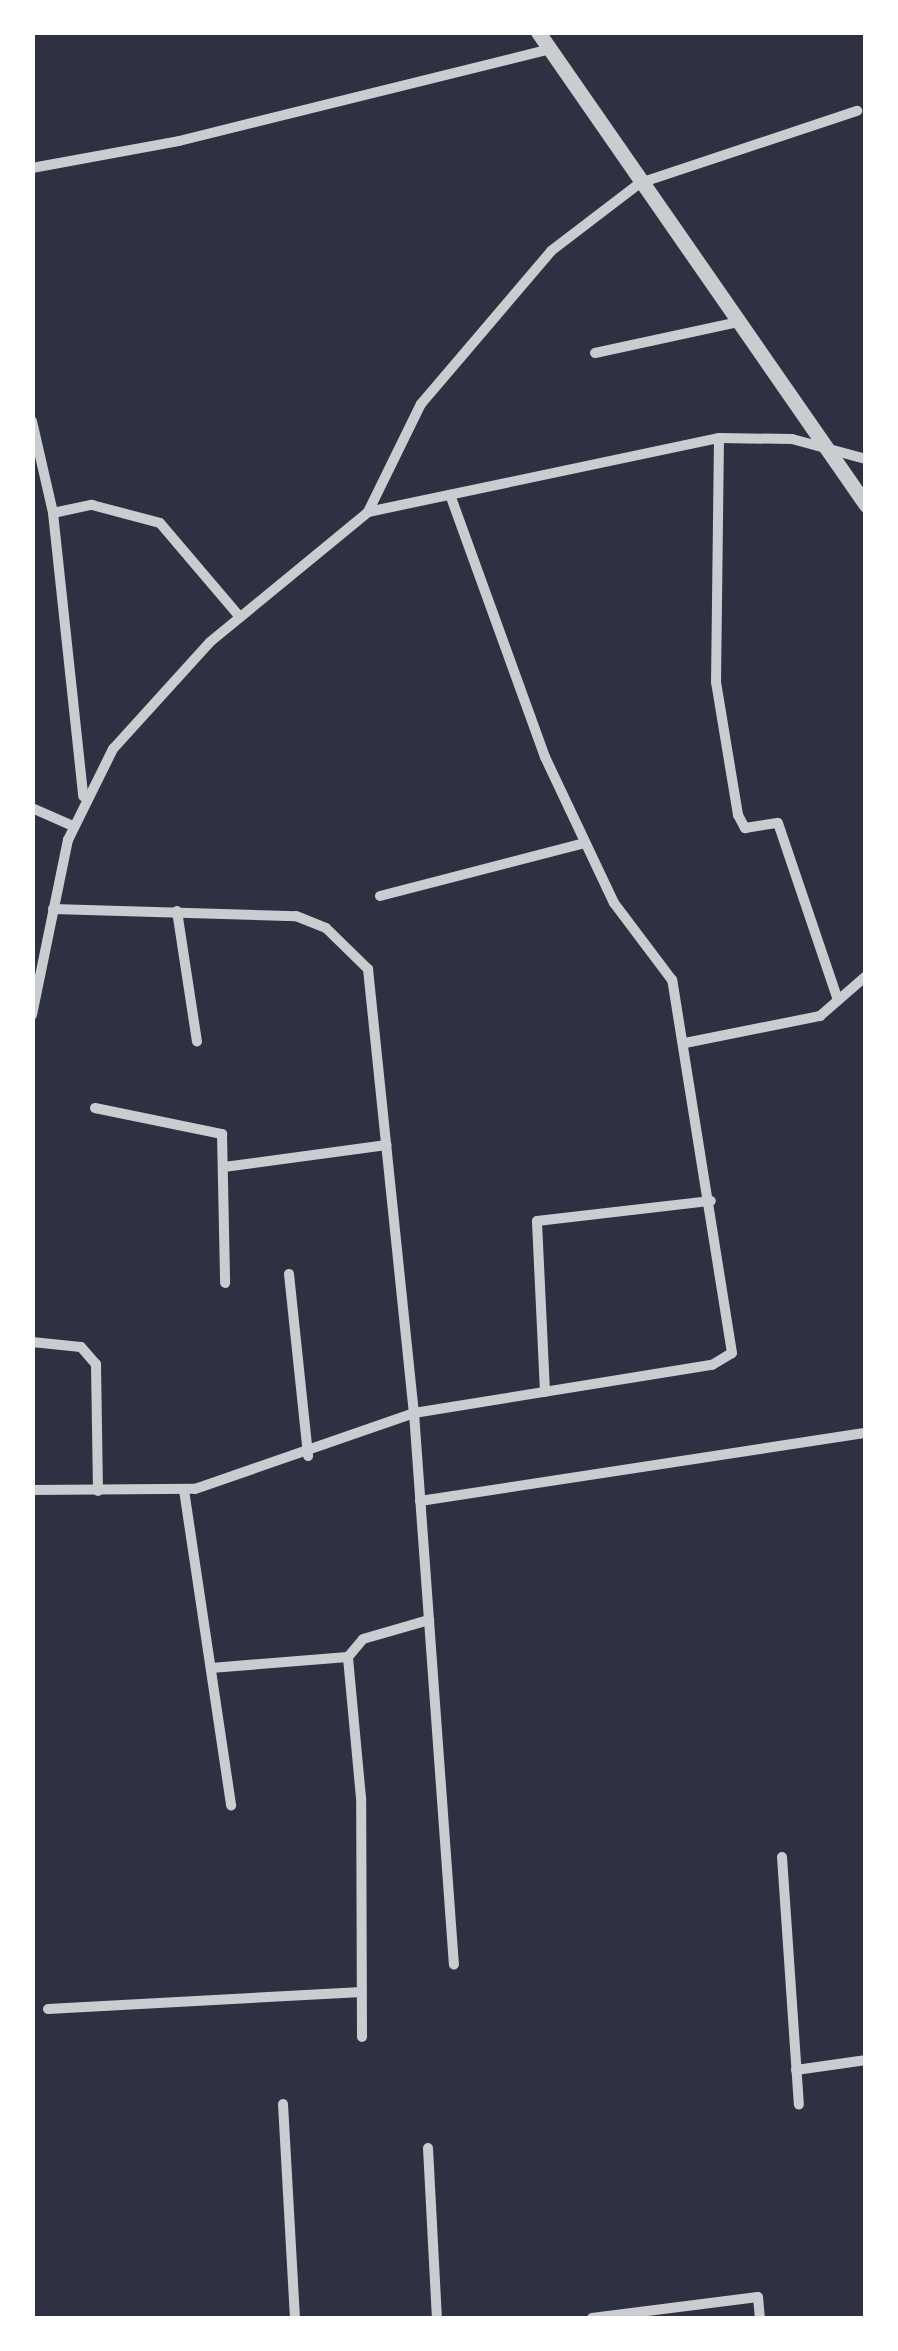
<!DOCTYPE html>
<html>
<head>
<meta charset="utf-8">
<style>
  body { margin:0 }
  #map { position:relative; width:898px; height:2351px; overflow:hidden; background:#2d3142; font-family:"Source Sans 3",sans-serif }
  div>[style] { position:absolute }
  .minor>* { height:10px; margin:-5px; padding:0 5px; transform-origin:5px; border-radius:5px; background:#caccd0 }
  .tertiary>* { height:15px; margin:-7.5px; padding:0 7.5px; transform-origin:7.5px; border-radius:7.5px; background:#caccd0 }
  span { translate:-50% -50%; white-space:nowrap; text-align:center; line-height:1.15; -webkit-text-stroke:9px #fff; paint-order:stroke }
  .frame { position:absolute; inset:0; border:35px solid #fff; pointer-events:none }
</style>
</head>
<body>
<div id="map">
  <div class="minor">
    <div style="left:32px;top:168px;width:149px;rotate:-10.4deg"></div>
    <div style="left:179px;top:141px;width:378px;rotate:-13.9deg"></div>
    <div style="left:595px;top:353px;width:146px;rotate:-12.2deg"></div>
    <div style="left:32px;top:421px;width:94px;rotate:77.1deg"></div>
    <div style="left:53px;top:513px;width:285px;rotate:83.9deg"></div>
    <div style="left:719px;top:438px;width:244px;rotate:90.7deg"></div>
    <div style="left:716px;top:682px;width:135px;rotate:80.6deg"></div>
    <div style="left:738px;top:815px;width:15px;rotate:62deg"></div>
    <div style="left:745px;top:828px;width:33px;rotate:-9deg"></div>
    <div style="left:778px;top:823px;width:187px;rotate:71.3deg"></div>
    <div style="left:368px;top:512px;width:120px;rotate:-63.9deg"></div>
    <div style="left:421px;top:404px;width:201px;rotate:-49.6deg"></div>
    <div style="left:551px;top:251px;width:112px;rotate:-37.4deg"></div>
    <div style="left:640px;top:183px;width:229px;rotate:-18.4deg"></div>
    <div style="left:53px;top:513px;width:40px;rotate:-12deg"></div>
    <div style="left:92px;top:505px;width:70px;rotate:14.8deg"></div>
    <div style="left:160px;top:523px;width:123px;rotate:49.6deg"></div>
    <div style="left:32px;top:808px;width:45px;rotate:23.7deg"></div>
    <div style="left:380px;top:896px;width:212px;rotate:-14.5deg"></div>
    <div style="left:53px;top:909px;width:243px;rotate:1.7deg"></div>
    <div style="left:296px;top:916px;width:32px;rotate:22deg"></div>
    <div style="left:326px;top:928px;width:59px;rotate:44.3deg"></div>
    <div style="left:368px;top:969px;width:446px;rotate:84.1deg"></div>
    <div style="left:414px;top:1413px;width:553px;rotate:85.86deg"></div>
    <div style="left:177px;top:911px;width:132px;rotate:81.3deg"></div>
    <div style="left:32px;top:1015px;width:179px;rotate:-78.4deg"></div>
    <div style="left:68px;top:840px;width:102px;rotate:-63.7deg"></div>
    <div style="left:113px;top:749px;width:144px;rotate:-47.8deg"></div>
    <div style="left:210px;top:642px;width:205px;rotate:-39.4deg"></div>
    <div style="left:368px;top:512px;width:359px;rotate:-11.9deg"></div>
    <div style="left:719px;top:438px;width:73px;rotate:0.8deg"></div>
    <div style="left:792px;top:439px;width:77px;rotate:15.1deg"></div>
    <div style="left:685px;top:1043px;width:138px;rotate:-11.3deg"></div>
    <div style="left:820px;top:1016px;width:61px;rotate:-41deg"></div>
    <div style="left:95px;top:1108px;width:130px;rotate:11.6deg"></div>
    <div style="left:222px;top:1134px;width:149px;rotate:88.8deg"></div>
    <div style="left:224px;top:1167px;width:164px;rotate:-7.7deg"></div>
    <div style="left:289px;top:1274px;width:183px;rotate:84deg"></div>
    <div style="left:32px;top:1342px;width:49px;rotate:5.8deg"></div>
    <div style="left:81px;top:1347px;width:23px;rotate:49deg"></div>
    <div style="left:96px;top:1364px;width:127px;rotate:89.1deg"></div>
    <div style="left:545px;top:1392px;width:171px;rotate:-92.7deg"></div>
    <div style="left:537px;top:1221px;width:175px;rotate:-6.6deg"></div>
    <div style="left:32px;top:1490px;width:163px;rotate:-0.4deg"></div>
    <div style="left:195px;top:1489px;width:232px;rotate:-19.1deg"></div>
    <div style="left:414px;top:1413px;width:302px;rotate:-9.2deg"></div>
    <div style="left:712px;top:1365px;width:23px;rotate:-31deg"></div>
    <div style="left:732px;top:1353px;width:378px;rotate:-99.1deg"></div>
    <div style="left:672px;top:980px;width:96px;rotate:-127deg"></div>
    <div style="left:614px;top:903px;width:161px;rotate:-115.3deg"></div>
    <div style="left:545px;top:757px;width:279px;rotate:-109.9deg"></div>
    <div style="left:184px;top:1490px;width:319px;rotate:81.5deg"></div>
    <div style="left:420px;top:1501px;width:451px;rotate:-8.7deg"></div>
    <div style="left:211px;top:1668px;width:137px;rotate:-4.6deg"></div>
    <div style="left:782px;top:1857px;width:248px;rotate:86.1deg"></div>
    <div style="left:48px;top:2009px;width:314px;rotate:-3.1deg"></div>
    <div style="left:362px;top:2037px;width:239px;rotate:-90.2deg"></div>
    <div style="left:361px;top:1798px;width:142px;rotate:-95.3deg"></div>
    <div style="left:348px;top:1657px;width:23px;rotate:-50deg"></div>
    <div style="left:363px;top:1639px;width:69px;rotate:-16.1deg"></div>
    <div style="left:796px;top:2070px;width:71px;rotate:-8.1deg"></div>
    <div style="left:283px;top:2104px;width:214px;rotate:86.8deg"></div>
    <div style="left:428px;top:2148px;width:170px;rotate:87deg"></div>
    <div style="left:592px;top:2318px;width:167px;rotate:-7.2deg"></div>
    <div style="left:758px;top:2297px;width:21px;rotate:85deg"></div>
  </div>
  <div class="tertiary">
    <div style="left:538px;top:32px;width:576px;rotate:55.26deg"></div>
  </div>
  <div class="frame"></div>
</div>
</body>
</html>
